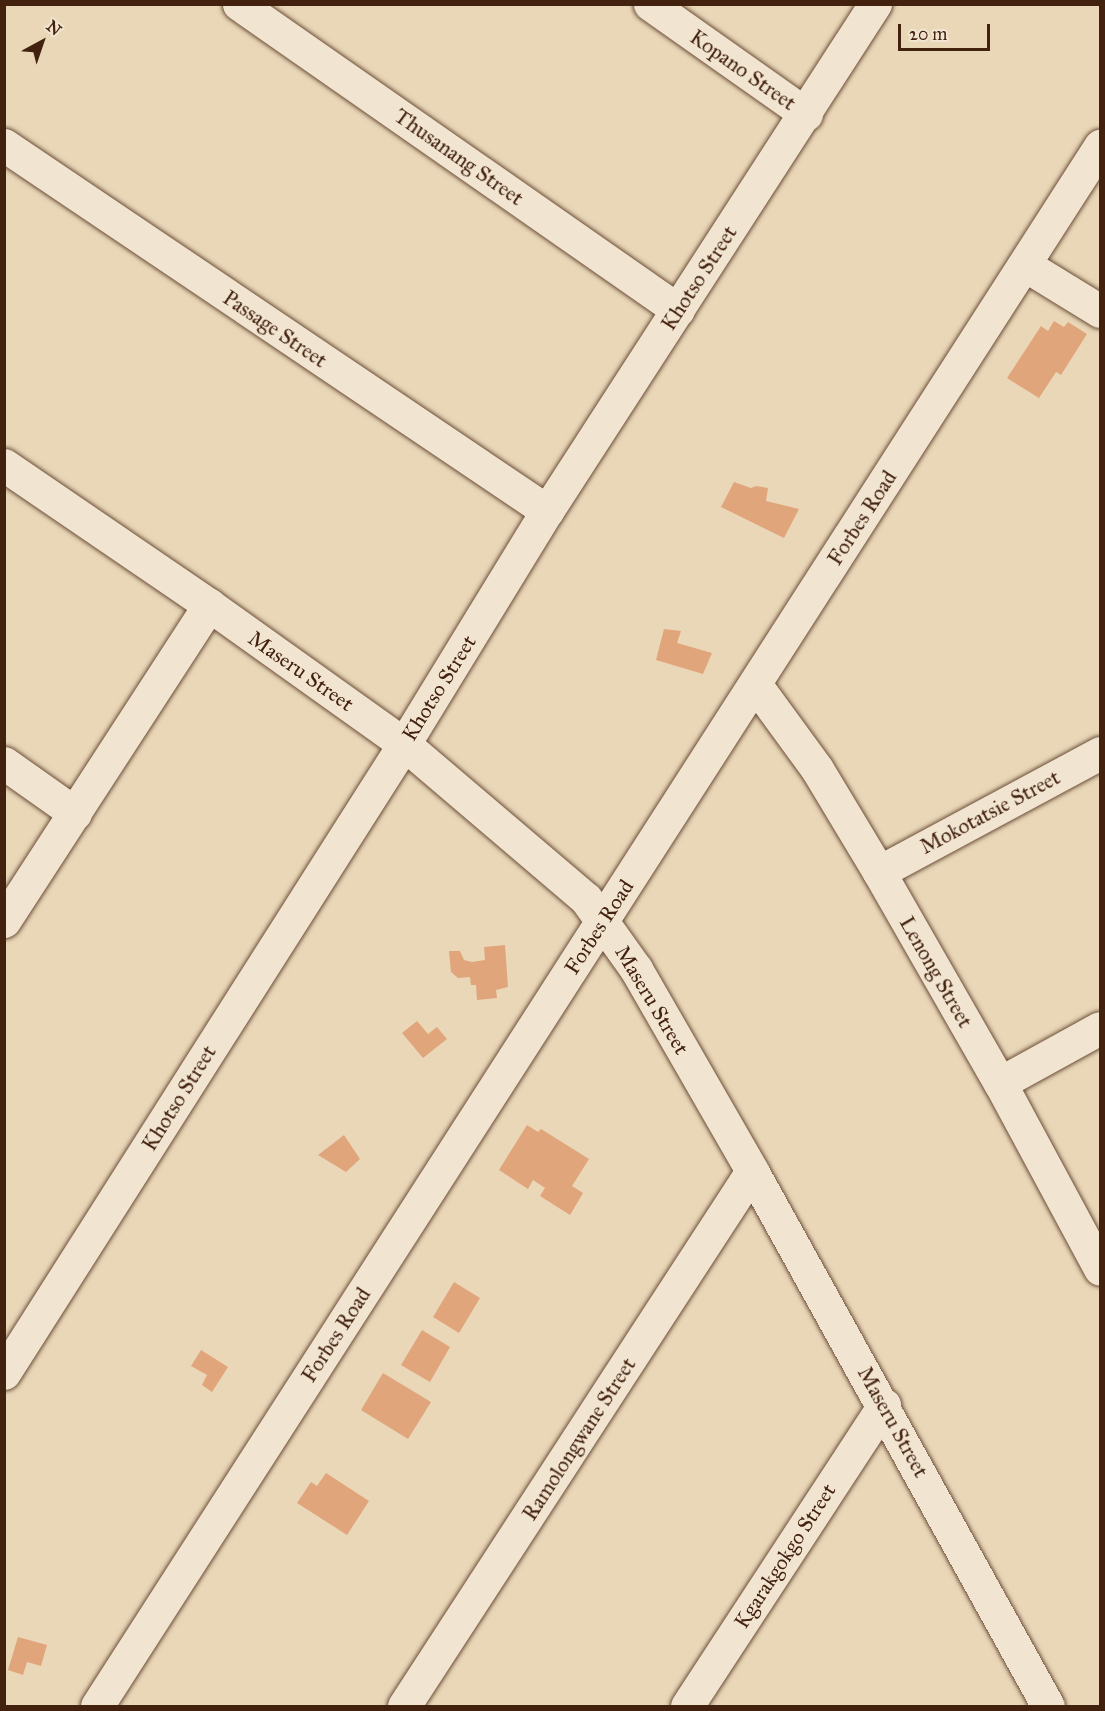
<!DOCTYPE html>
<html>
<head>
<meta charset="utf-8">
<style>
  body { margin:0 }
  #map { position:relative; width:1105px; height:1711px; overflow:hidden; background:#e9d7b8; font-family:"IM FELL Great Primer",serif }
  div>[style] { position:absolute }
  .building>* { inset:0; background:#e1a57c }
  .roads { filter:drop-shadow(0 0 2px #6c4e38) drop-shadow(0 0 2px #6c4e38) }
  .minor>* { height:33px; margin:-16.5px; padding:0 16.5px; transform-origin:16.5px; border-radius:16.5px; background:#f1e5d1 }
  span { translate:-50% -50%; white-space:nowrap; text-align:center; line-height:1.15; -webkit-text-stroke:5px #f1e5d1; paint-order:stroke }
  .street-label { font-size:21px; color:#42210e }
  .frame { position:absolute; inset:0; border:6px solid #42210e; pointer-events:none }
  .north { position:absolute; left:12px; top:12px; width:60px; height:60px; -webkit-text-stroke:4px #f1e5d1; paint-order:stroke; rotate:40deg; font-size:16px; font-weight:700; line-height:24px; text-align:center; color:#42210e }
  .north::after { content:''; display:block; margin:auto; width:21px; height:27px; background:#42210e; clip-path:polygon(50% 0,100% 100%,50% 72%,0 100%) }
  .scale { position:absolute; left:898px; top:24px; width:92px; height:27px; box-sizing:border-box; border:3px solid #42210e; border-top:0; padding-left:8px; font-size:18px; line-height:21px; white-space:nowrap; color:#42210e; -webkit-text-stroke:4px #f1e5d1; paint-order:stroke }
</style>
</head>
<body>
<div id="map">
  <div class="building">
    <div style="clip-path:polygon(1054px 321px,1064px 327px,1068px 322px,1087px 334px,1061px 375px,1056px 372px,1039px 398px,1007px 378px,1041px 326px,1048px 331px)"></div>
    <div style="clip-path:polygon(734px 482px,751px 488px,756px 486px,768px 488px,766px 501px,799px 509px,784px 538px,721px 507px)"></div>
    <div style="clip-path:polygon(664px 629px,681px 631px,677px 643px,712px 653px,703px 674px,656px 660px)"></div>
    <div style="clip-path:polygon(505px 945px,508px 987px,496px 990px,497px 998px,477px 1000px,476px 985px,471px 985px,470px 977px,458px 978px,451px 972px,449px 951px,460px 951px,464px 960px,472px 962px,485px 960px,484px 947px)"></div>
    <div style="clip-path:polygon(417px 1021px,428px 1034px,437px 1027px,447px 1039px,423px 1058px,402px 1033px)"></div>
    <div style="clip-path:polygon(527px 1125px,538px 1132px,541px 1129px,589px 1159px,572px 1186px,583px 1193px,570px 1215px,540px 1196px,545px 1188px,533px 1180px,528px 1189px,499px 1170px)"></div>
    <div style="clip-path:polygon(344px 1135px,360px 1159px,346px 1172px,318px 1155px)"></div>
    <div style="clip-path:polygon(454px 1282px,480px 1298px,459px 1333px,433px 1317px)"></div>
    <div style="clip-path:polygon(422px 1330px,450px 1347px,430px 1382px,401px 1365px)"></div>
    <div style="clip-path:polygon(201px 1350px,228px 1367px,212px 1392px,202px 1385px,207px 1375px,191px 1366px)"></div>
    <div style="clip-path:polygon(383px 1373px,431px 1402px,408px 1439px,361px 1410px)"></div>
    <div style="clip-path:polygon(326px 1473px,369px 1501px,347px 1535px,297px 1503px,311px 1482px,317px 1486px)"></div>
    <div style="clip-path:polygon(18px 1637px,47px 1645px,41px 1666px,27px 1662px,23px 1675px,8px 1670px)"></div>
  </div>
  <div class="roads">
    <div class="minor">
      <div style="left:239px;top:4px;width:535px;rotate:34.88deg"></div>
      <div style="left:650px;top:4px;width:191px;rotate:35.2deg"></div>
      <div style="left:4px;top:145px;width:655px;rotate:33.98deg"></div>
      <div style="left:1025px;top:265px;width:88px;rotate:31.5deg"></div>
      <div style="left:4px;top:465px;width:248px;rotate:34.3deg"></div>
      <div style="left:209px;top:605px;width:239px;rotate:35.5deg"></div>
      <div style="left:404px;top:744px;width:239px;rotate:40.4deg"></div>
      <div style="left:586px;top:899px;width:86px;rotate:54.5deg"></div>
      <div style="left:636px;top:969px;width:233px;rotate:60.1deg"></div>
      <div style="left:752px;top:1171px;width:611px;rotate:61.05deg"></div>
      <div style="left:755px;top:684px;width:105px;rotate:53.9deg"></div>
      <div style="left:817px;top:769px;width:120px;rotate:59deg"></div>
      <div style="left:879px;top:872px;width:243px;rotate:60.2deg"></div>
      <div style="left:1000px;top:1083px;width:211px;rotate:61.7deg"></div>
      <div style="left:4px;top:763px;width:87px;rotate:35.2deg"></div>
      <div style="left:879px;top:872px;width:251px;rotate:-28.3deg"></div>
      <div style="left:4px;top:921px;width:377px;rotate:-57deg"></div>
      <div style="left:1000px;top:1083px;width:114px;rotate:-28.8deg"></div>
      <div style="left:4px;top:1373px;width:745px;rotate:-57.55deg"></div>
      <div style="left:404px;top:744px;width:273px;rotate:-58.5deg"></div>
      <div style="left:547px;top:511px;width:604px;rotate:-57.1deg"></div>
      <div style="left:97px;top:1706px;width:1855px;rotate:-57.26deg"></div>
      <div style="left:404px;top:1706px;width:638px;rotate:-56.96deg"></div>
      <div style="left:687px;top:1706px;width:360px;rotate:-56.8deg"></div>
    </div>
  </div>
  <div class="street-label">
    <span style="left:743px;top:70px;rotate:35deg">Kopano Street</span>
    <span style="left:459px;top:157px;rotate:35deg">Thusanang Street</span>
    <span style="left:699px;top:278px;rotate:-57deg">Khotso Street</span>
    <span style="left:275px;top:329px;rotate:34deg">Passage Street</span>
    <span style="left:862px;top:518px;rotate:-57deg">Forbes Road</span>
    <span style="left:301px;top:671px;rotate:35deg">Maseru Street</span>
    <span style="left:439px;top:688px;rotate:-58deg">Khotso Street</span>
    <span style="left:990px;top:812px;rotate:-28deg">Mokotatsie Street</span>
    <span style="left:599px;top:927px;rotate:-57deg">Forbes Road</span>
    <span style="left:936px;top:972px;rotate:60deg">Lenong Street</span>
    <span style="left:652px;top:1000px;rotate:59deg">Maseru Street</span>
    <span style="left:179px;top:1098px;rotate:-58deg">Khotso Street</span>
    <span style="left:336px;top:1335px;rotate:-57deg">Forbes Road</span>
    <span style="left:893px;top:1422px;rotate:61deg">Maseru Street</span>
    <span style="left:579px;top:1439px;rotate:-57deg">Ramolongwane Street</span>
    <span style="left:785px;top:1556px;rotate:-57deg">Kgarakgokgo Street</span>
  </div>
  <div class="frame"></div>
  <div class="north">N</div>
  <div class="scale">20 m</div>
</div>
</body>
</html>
